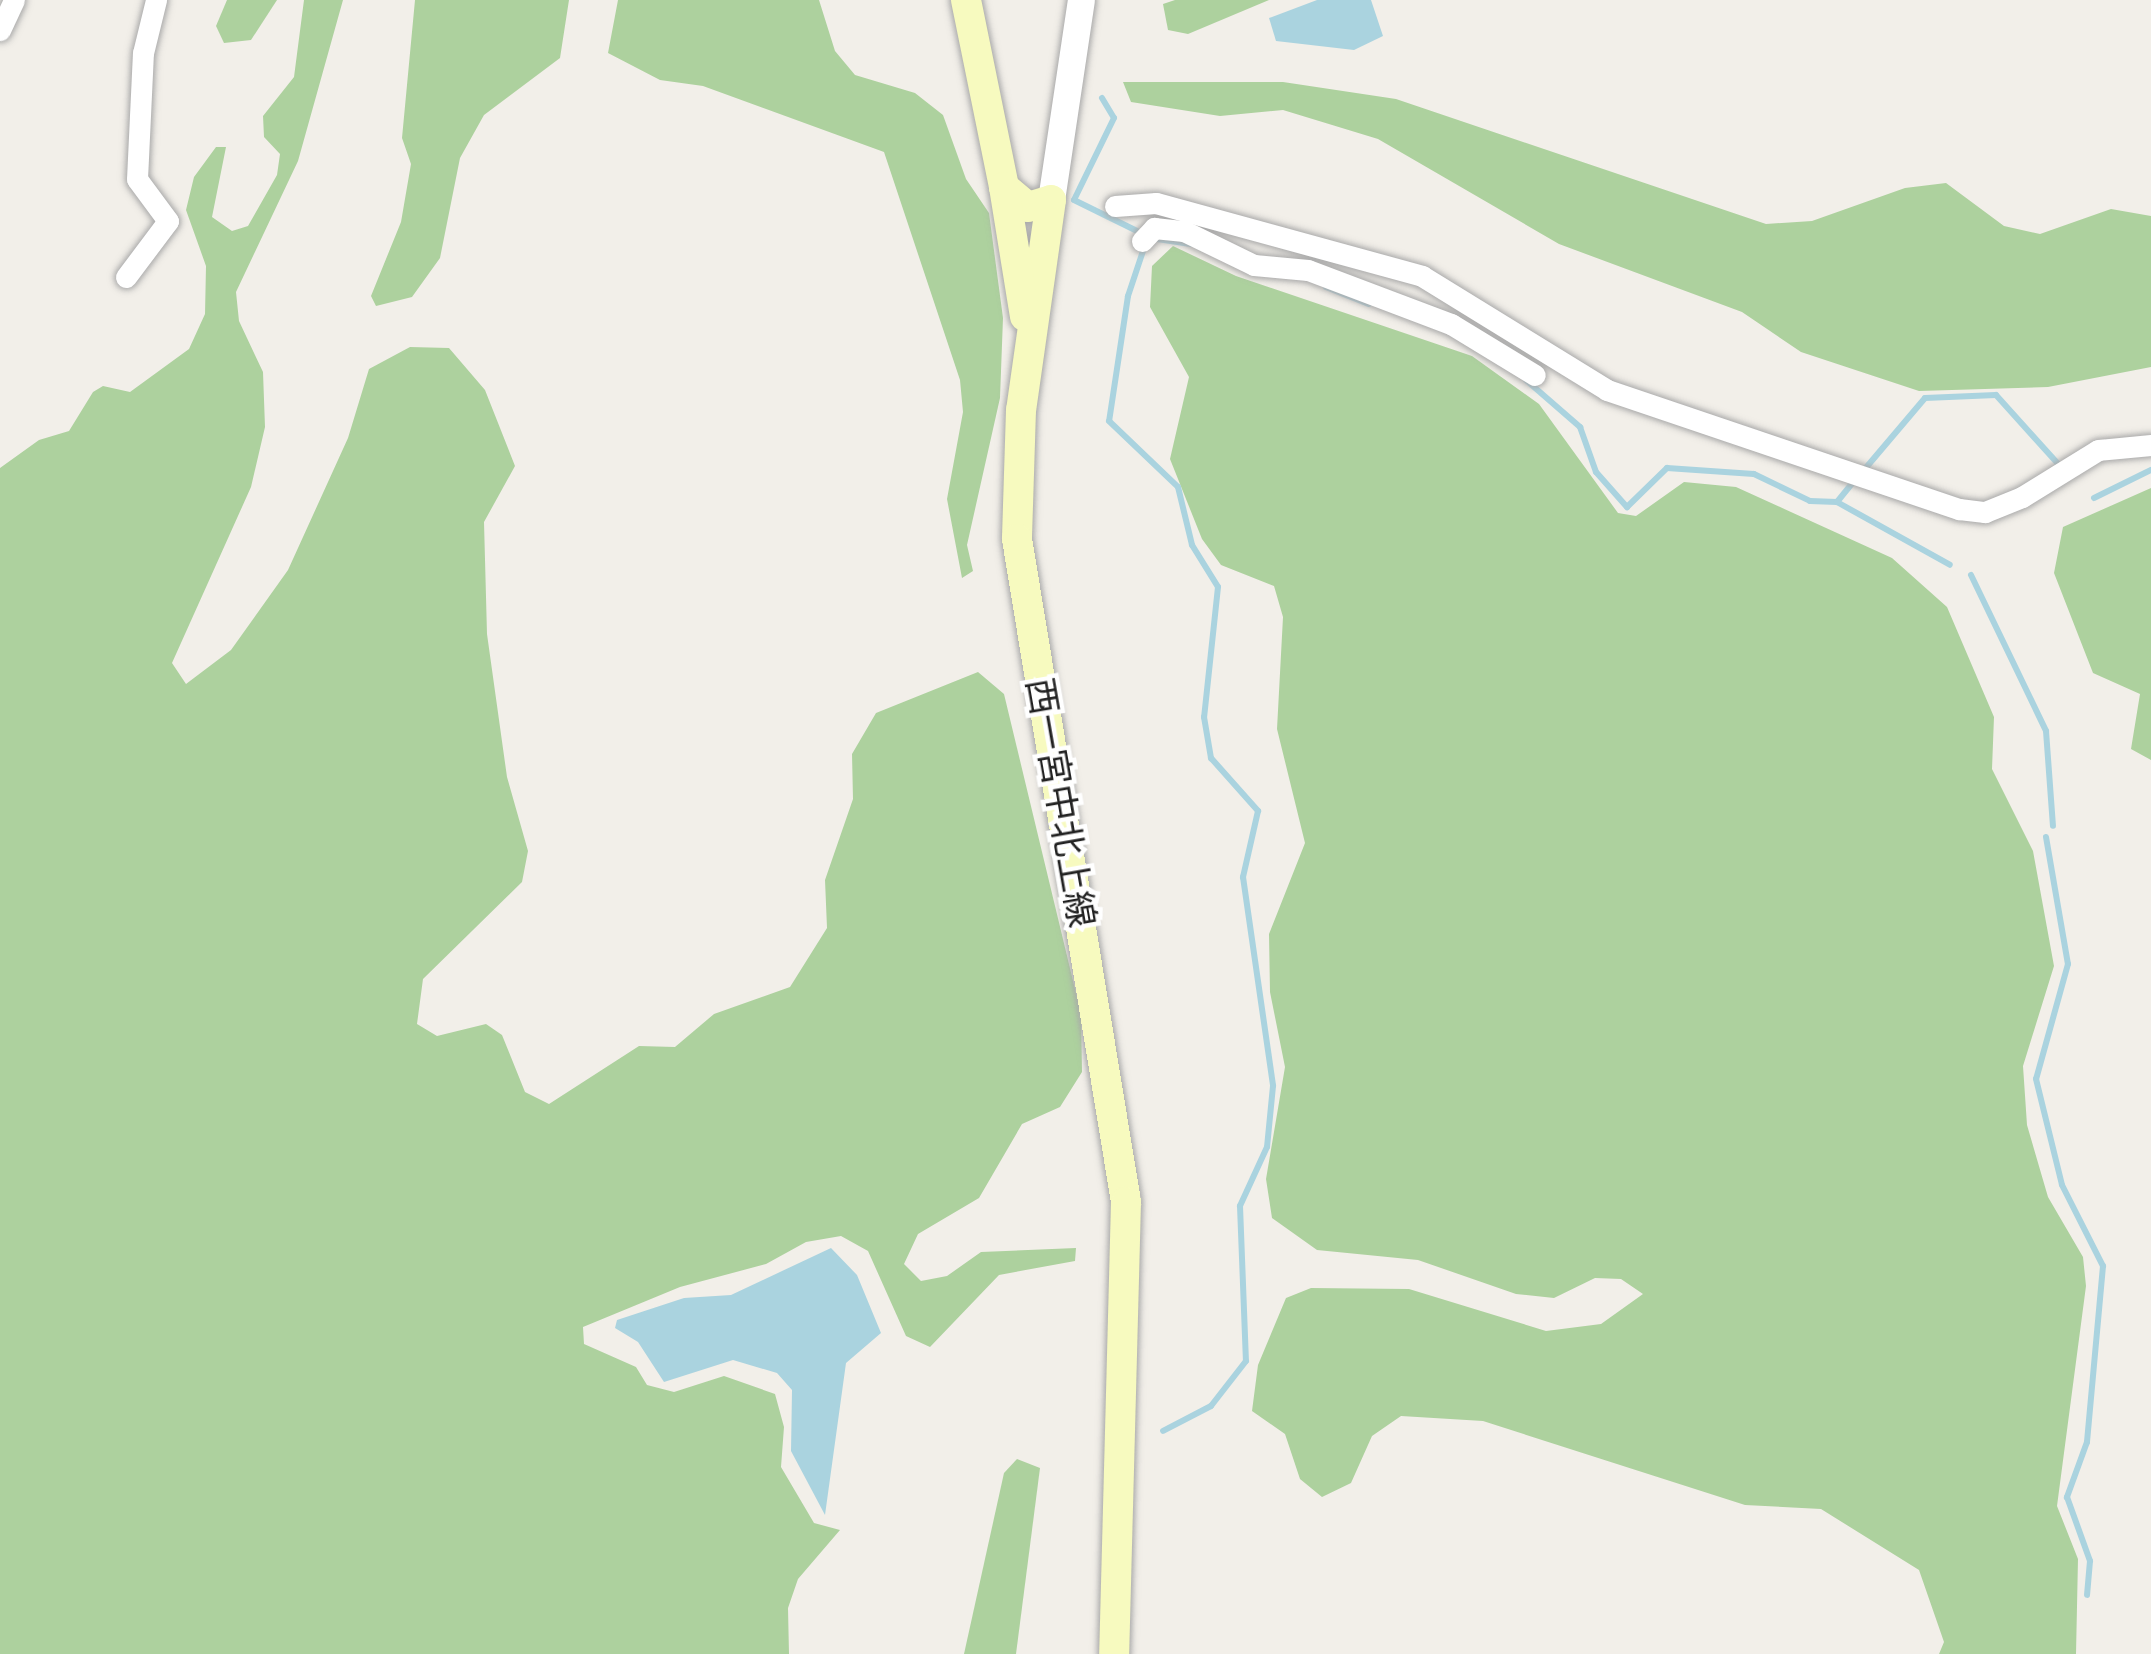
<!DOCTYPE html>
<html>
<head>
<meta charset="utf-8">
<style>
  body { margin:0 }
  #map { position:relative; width:2151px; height:1654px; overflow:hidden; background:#f2efe9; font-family:"Varela Round","Noto Sans JP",sans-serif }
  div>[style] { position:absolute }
  .forest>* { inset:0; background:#add19e }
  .water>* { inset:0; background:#aad3df }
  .stream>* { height:6px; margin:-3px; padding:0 3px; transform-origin:3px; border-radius:3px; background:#aad3df }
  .roads { filter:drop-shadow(0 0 3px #a9a9a9) drop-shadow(0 0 3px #a9a9a9) }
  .minor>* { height:21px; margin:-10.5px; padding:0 10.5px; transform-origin:10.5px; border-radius:10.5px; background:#fff }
  .tertiary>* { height:27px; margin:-13.5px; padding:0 13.5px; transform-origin:13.5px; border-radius:13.5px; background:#fff }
  .secondary>* { height:30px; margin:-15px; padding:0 15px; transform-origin:15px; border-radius:15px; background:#f7fabf }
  span { translate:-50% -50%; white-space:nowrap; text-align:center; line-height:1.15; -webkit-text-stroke:9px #fff; paint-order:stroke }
  .street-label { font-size:36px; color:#222 }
</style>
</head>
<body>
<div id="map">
  <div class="forest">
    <div style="clip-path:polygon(227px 0,277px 0,251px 40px,224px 43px,216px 26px)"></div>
    <div style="clip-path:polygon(304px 0,343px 0,298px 161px,236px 292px,239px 321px,263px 372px,265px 427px,251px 487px,172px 663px,186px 684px,231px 650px,288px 570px,348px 438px,369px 369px,410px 347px,449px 348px,485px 390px,515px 466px,484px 522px,487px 634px,507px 777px,528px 851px,522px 882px,423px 979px,417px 1024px,437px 1036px,486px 1024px,502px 1035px,525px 1092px,549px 1104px,639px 1046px,675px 1047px,714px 1014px,790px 987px,827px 928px,825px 880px,853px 799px,852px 754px,876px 713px,978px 672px,1004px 694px,1081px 1014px,1082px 1072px,1060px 1107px,1022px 1124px,979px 1198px,918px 1234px,904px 1264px,921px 1281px,947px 1276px,981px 1252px,1076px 1248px,1075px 1261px,999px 1275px,930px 1347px,906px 1336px,868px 1251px,841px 1236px,806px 1242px,766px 1264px,680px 1287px,583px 1327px,584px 1344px,636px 1367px,647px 1385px,674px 1392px,724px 1376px,775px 1394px,784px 1427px,781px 1467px,814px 1523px,840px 1530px,798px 1579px,788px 1608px,789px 1654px,0 1654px,0 468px,39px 440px,69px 431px,93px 392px,103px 386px,130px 392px,189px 349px,205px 314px,206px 266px,186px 210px,194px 177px,216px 147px,226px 147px,212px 217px,232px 231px,248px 226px,277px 175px,280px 154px,264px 137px,263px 116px,294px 77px)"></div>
    <div style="clip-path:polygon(415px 0,569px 0,560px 58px,484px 115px,460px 158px,440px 258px,412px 297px,376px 306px,371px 296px,401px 222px,411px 164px,402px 138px)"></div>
    <div style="clip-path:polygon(618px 0,819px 0,835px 51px,855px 75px,915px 93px,943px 115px,966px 179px,989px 213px,1003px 318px,1000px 398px,967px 545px,973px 571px,962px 578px,947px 499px,963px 412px,960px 380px,884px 152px,703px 86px,660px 80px,608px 53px)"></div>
    <div style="clip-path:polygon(1175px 0,1269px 0,1188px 34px,1168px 30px,1163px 4px)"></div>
    <div style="clip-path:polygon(1123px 82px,1283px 82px,1396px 99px,1766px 224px,1812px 221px,1905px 188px,1946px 183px,2004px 226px,2040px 234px,2111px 209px,2151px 216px,2151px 367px,2048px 387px,1919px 391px,1801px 352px,1742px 312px,1559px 244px,1378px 139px,1283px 110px,1220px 116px,1131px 102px)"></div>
    <div style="clip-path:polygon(1173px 246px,1236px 276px,1472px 356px,1539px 404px,1618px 513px,1636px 516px,1684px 482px,1736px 487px,1892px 558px,1947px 607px,1994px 717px,1992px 769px,2033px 851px,2054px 966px,2023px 1066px,2027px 1125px,2048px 1197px,2083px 1257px,2086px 1286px,2057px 1506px,2078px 1559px,2076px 1654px,1939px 1654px,1944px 1642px,1919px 1570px,1821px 1509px,1745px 1505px,1483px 1421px,1401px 1416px,1372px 1436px,1351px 1483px,1322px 1497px,1300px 1479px,1285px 1434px,1252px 1411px,1258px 1365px,1286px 1298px,1311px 1288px,1409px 1289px,1546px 1331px,1601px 1324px,1643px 1294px,1621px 1279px,1595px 1278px,1554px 1298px,1516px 1294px,1418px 1260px,1317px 1250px,1272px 1218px,1266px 1179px,1285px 1067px,1270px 992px,1269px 934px,1305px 843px,1277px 729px,1283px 617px,1274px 586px,1221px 565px,1202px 539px,1170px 459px,1189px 377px,1150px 307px,1152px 266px)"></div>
    <div style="clip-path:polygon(2151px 488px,2151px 760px,2131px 749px,2140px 694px,2093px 673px,2054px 573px,2063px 527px)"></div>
    <div style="clip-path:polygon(1017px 1459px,1040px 1468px,1016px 1654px,964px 1654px,1004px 1473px)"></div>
  </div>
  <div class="water">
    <div style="clip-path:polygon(1317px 0,1371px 0,1383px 36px,1354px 50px,1276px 41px,1269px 18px)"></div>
    <div style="clip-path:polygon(831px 1248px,857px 1275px,881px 1333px,846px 1363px,825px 1515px,791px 1451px,792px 1390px,777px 1373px,733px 1360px,664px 1382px,638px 1342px,615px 1328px,617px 1320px,684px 1298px,731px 1295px)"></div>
  </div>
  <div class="stream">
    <div style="left:1102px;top:98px;width:23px;rotate:59deg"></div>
    <div style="left:1114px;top:118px;width:91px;rotate:116deg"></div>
    <div style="left:1074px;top:200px;width:72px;rotate:26.2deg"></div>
    <div style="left:1151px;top:238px;width:40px;rotate:8.5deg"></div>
    <div style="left:1144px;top:248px;width:51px;rotate:108.4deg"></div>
    <div style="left:1128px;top:296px;width:126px;rotate:98.6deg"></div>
    <div style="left:1109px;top:421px;width:95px;rotate:43.7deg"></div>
    <div style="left:1178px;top:487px;width:60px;rotate:76.4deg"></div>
    <div style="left:1192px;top:545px;width:49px;rotate:58.2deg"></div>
    <div style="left:1218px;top:587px;width:131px;rotate:96.1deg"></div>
    <div style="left:1204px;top:717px;width:42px;rotate:80.3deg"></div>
    <div style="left:1211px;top:758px;width:71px;rotate:48.4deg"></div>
    <div style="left:1258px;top:811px;width:68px;rotate:102.8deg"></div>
    <div style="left:1243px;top:877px;width:211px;rotate:81.8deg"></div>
    <div style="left:1273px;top:1086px;width:61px;rotate:95.6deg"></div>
    <div style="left:1267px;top:1147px;width:65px;rotate:114.6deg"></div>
    <div style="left:1240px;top:1206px;width:155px;rotate:87.8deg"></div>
    <div style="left:1246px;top:1361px;width:57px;rotate:127.9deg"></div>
    <div style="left:1211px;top:1406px;width:54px;rotate:152.5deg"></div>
    <div style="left:1326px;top:287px;width:46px;rotate:21.6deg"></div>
    <div style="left:1526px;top:380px;width:72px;rotate:41deg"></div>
    <div style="left:1580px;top:427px;width:48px;rotate:70.4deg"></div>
    <div style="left:1596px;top:472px;width:47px;rotate:48.5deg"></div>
    <div style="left:1627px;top:507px;width:56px;rotate:-44.3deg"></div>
    <div style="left:1667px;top:468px;width:87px;rotate:3.9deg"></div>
    <div style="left:1754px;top:474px;width:62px;rotate:25.7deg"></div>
    <div style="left:1810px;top:501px;width:27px;rotate:2deg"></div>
    <div style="left:1837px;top:502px;width:129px;rotate:29.1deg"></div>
    <div style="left:1864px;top:470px;width:94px;rotate:-49.7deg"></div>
    <div style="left:1925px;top:398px;width:71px;rotate:-2.4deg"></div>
    <div style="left:1996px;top:395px;width:96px;rotate:48deg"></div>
    <div style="left:2094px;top:498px;width:64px;rotate:-26.2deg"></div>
    <div style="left:1837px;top:502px;width:28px;rotate:-51deg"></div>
    <div style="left:1971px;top:575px;width:173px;rotate:64.3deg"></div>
    <div style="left:2046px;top:731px;width:95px;rotate:85.8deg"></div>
    <div style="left:2046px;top:837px;width:129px;rotate:80.2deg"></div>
    <div style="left:2068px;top:964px;width:119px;rotate:105.5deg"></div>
    <div style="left:2036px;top:1079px;width:109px;rotate:76.2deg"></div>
    <div style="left:2062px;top:1185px;width:91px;rotate:63.2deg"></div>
    <div style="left:2103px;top:1266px;width:177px;rotate:95.2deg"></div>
    <div style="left:2087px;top:1442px;width:59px;rotate:110deg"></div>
    <div style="left:2067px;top:1497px;width:68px;rotate:70.2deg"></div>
    <div style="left:2090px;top:1561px;width:34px;rotate:95deg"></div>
  </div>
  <div class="roads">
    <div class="minor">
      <div style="left:0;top:30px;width:33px;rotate:-65deg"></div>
      <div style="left:1115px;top:206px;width:41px;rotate:-4.2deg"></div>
      <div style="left:1156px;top:203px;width:276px;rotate:15.3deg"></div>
      <div style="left:1422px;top:276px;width:217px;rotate:31.6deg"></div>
      <div style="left:1607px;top:390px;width:372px;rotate:18.7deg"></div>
      <div style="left:1959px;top:509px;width:26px;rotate:7deg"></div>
      <div style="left:1985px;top:512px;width:40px;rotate:-22deg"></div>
      <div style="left:2022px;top:497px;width:89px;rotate:-31.7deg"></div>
      <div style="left:2098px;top:450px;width:53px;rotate:-5.4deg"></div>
      <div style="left:1142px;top:241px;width:18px;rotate:-47deg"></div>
      <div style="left:1154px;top:228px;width:30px;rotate:6deg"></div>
      <div style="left:1184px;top:231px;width:78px;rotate:25.9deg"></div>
      <div style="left:1254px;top:265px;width:54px;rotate:5.3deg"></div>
      <div style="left:1308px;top:270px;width:153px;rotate:20.7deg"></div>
      <div style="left:1451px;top:324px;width:98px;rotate:31.3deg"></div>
      <div style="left:126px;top:277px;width:70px;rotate:-53.1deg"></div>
      <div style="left:168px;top:221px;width:52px;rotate:-126.4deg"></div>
      <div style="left:137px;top:179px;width:126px;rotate:-87.3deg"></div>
      <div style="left:143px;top:53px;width:55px;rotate:-76.2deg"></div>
    </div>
    <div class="tertiary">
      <div style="left:1051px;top:200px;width:202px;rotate:-81.5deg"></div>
    </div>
    <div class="secondary">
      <div style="left:966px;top:0;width:191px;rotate:78.5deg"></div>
      <div style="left:1004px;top:187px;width:31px;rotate:40deg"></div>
      <div style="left:1028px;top:207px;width:24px;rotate:-17deg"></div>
      <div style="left:1051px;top:200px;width:212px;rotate:98.1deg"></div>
      <div style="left:1021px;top:410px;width:129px;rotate:91.8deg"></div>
      <div style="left:1017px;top:539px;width:672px;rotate:80.66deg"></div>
      <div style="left:1126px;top:1202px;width:452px;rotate:91.5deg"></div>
      <div style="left:1004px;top:187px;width:131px;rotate:80.8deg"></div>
    </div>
  </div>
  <div class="street-label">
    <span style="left:1060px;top:803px;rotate:80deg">西一宮中北上線</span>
  </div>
</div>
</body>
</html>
